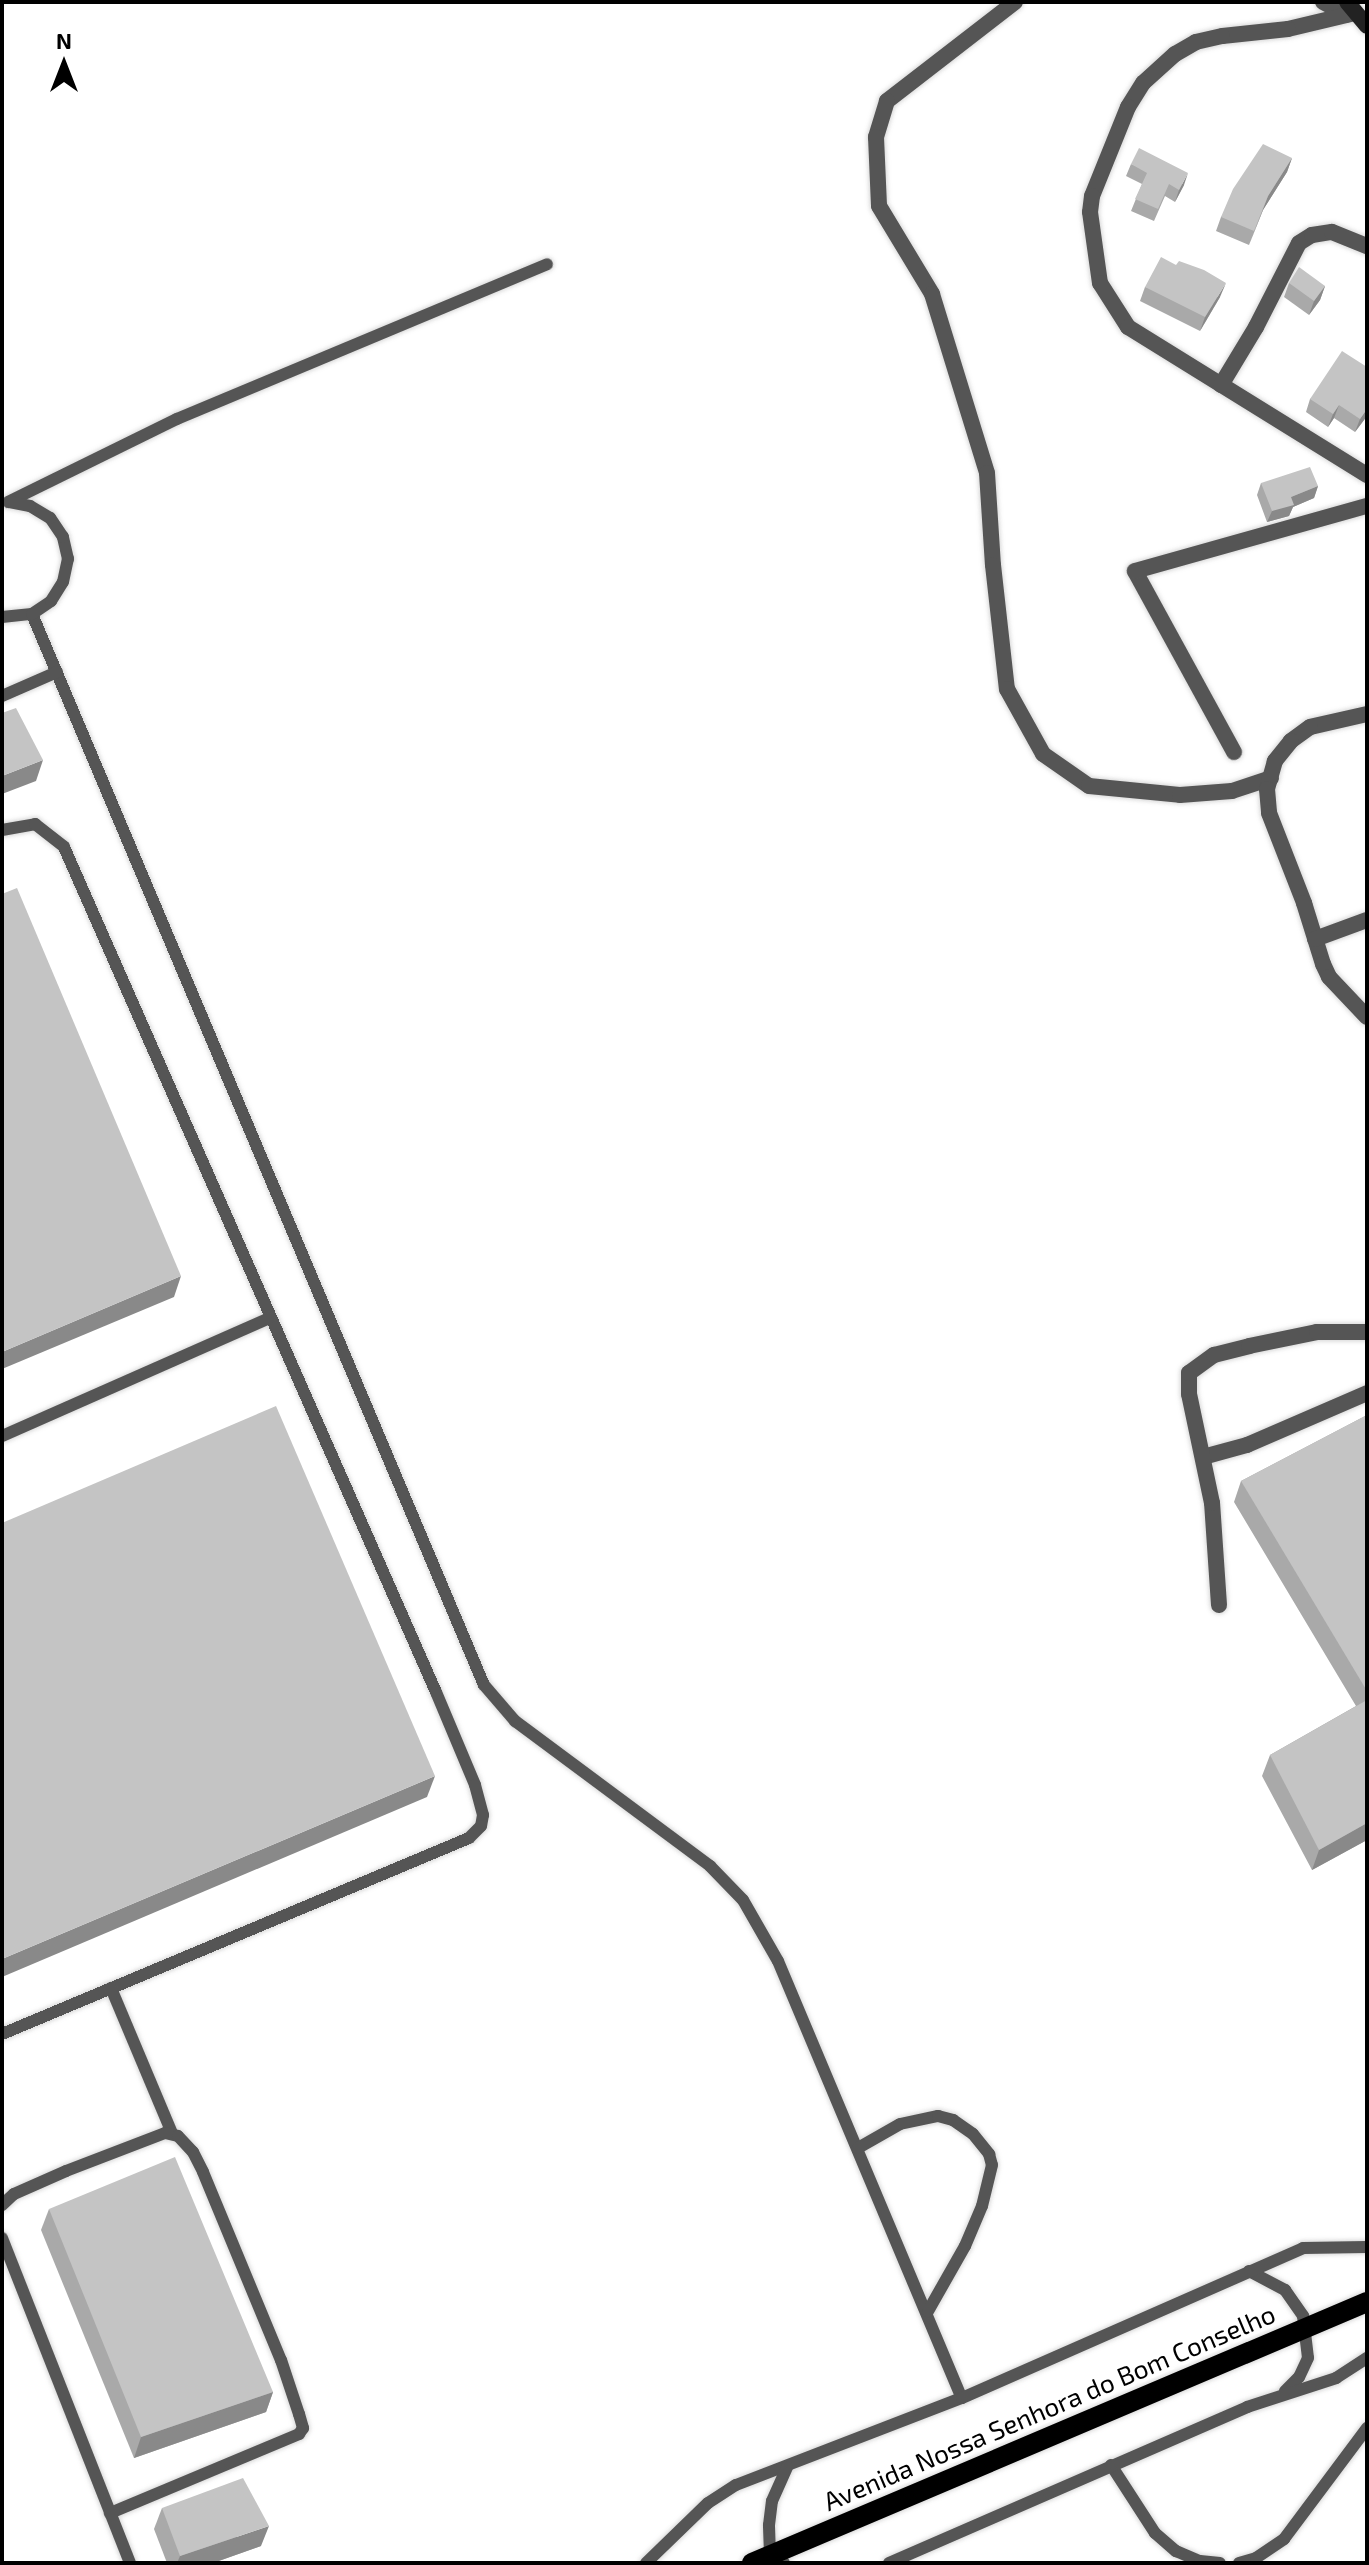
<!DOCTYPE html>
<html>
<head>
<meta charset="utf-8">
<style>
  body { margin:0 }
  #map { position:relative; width:1369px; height:2565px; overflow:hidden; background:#fff; font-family:"Exo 2",sans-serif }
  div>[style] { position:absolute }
  .roads { filter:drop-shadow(0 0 2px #dbdbdb) drop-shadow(0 0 2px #dbdbdb) }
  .lane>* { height:12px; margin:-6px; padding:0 6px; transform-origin:6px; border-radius:6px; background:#555 }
  .street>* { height:16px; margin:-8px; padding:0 8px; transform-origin:8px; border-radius:8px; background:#555 }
  .secondary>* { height:16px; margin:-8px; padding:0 8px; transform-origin:8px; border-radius:8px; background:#222 }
  .primary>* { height:20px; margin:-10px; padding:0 10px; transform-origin:10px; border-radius:10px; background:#000 }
  .wall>* { inset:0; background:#a9a9a9 }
  .shaded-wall>* { inset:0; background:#898989 }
  .building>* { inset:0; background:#c4c4c4 }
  span { translate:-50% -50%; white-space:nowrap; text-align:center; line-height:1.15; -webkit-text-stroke:7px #fff; paint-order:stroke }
  .street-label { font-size:26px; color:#000 }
  .frame { position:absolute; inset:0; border:4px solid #000; pointer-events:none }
  .north { position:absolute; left:24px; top:24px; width:80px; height:80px; -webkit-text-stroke:6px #fff; paint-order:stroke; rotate:0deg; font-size:22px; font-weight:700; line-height:32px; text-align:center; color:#000 }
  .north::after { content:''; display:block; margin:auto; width:28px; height:36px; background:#000; clip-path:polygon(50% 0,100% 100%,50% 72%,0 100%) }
</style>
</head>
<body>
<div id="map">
  <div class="roads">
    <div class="lane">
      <div style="left:8px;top:502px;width:188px;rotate:-26.2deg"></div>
      <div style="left:177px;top:419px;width:401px;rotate:-22.7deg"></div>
      <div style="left:32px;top:614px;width:1162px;rotate:67.12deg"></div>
      <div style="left:484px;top:1685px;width:48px;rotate:49.3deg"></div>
      <div style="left:515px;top:1721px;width:243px;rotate:36.6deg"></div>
      <div style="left:710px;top:1866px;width:47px;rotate:45.9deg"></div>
      <div style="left:743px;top:1900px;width:70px;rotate:60.2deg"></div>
      <div style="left:778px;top:1961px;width:474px;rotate:67.2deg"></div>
      <div style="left:2px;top:617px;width:30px;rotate:-6deg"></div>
      <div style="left:32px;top:614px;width:23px;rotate:-34deg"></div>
      <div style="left:51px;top:601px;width:22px;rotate:-58deg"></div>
      <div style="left:63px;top:582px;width:24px;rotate:-78deg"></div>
      <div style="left:68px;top:559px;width:23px;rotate:-103deg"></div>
      <div style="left:63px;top:537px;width:23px;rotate:-124deg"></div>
      <div style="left:50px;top:518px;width:23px;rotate:-149deg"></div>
      <div style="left:30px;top:506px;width:21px;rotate:-169deg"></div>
      <div style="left:2px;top:696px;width:60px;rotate:-23.6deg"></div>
      <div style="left:2px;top:830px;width:34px;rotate:-10deg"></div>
      <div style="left:35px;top:824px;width:37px;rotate:38deg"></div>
      <div style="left:64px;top:847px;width:923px;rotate:66.24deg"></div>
      <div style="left:436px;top:1692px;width:101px;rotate:67.2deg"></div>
      <div style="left:475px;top:1785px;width:31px;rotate:75deg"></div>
      <div style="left:483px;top:1815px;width:11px;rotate:100deg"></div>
      <div style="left:481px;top:1826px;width:17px;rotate:135deg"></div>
      <div style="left:469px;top:1838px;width:506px;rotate:157.23deg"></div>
      <div style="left:2px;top:1436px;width:292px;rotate:-23.8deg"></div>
      <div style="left:111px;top:1988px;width:157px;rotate:67.2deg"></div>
      <div style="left:858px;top:2148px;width:48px;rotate:-29.7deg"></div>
      <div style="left:900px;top:2124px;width:39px;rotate:-12deg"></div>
      <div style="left:938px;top:2116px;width:16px;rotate:15deg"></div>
      <div style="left:953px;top:2120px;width:24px;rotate:35deg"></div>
      <div style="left:973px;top:2134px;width:26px;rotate:51deg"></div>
      <div style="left:989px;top:2154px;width:11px;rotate:75deg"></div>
      <div style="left:992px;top:2165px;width:42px;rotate:103.7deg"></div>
      <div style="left:982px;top:2206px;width:43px;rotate:113deg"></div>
      <div style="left:965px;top:2246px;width:75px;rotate:119.6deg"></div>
      <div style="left:2px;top:2205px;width:16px;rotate:-43deg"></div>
      <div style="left:14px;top:2194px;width:57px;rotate:-23.9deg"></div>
      <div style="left:66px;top:2171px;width:106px;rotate:-21deg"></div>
      <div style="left:165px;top:2133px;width:13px;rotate:13deg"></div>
      <div style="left:178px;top:2136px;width:22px;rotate:47deg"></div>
      <div style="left:193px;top:2152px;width:22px;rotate:63deg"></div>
      <div style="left:203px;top:2172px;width:204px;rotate:67.5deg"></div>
      <div style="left:281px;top:2360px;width:57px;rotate:71.6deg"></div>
      <div style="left:299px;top:2414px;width:15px;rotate:74deg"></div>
      <div style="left:303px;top:2428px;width:7px;rotate:124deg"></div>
      <div style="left:299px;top:2434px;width:205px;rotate:157.3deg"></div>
      <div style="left:2px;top:2238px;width:349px;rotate:68.5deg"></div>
      <div style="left:1249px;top:2271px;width:41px;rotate:27.8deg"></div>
      <div style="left:1285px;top:2290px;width:32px;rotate:55deg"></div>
      <div style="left:1303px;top:2316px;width:42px;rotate:83.2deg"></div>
      <div style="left:1308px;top:2358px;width:21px;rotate:115deg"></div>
      <div style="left:1299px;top:2377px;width:20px;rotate:135deg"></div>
      <div style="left:1111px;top:2465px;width:81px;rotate:57.1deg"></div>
      <div style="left:1155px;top:2533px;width:28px;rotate:41deg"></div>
      <div style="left:1176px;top:2551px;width:26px;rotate:23deg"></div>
      <div style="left:1200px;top:2561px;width:20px;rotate:6deg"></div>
      <div style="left:646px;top:2563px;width:86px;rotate:-44.1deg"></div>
      <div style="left:708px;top:2503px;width:33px;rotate:-33deg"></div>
      <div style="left:736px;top:2485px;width:242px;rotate:-21.1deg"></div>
      <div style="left:962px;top:2398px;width:373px;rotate:-23.7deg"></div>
      <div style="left:1303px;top:2248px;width:64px;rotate:-0.9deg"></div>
      <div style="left:784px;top:2563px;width:16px;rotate:-150deg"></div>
      <div style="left:770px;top:2555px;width:30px;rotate:-92deg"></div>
      <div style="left:769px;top:2525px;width:24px;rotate:-83deg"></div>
      <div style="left:772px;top:2501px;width:37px;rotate:-66deg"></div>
      <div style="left:889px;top:2563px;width:391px;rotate:-23.5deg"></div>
      <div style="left:1247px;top:2407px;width:94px;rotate:-18deg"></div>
      <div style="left:1336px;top:2378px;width:37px;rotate:-33deg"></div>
      <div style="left:1239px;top:2563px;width:18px;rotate:-16deg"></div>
      <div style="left:1256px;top:2558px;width:34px;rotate:-34deg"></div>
      <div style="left:1284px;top:2539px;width:139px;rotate:-53.2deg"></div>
    </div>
    <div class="street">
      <div style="left:1015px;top:2px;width:162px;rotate:142.3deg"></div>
      <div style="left:887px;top:101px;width:38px;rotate:107deg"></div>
      <div style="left:876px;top:137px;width:69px;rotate:87.5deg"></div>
      <div style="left:879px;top:206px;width:103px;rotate:58.9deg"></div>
      <div style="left:932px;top:294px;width:187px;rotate:72.9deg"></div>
      <div style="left:987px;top:473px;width:92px;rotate:86.3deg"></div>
      <div style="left:993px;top:565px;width:125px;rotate:83.6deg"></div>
      <div style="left:1007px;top:689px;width:74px;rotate:61deg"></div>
      <div style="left:1043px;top:754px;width:56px;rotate:34.8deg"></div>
      <div style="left:1089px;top:786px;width:91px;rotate:5.6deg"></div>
      <div style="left:1180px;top:795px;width:52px;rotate:-4.4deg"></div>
      <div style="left:1232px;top:791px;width:41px;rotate:-18.4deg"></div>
      <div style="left:1323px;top:2px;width:27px;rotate:28deg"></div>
      <div style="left:1355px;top:13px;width:69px;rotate:166.6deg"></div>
      <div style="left:1288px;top:29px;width:66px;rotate:173.9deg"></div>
      <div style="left:1222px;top:36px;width:27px;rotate:167deg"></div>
      <div style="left:1196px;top:42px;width:24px;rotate:150deg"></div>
      <div style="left:1175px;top:54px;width:43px;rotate:137.8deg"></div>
      <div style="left:1143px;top:83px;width:28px;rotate:122deg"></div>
      <div style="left:1128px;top:107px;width:96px;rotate:112deg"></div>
      <div style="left:1092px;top:196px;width:16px;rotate:97deg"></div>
      <div style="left:1090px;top:212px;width:72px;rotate:82deg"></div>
      <div style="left:1100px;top:283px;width:52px;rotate:57.5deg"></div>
      <div style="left:1128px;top:327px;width:281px;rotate:31.8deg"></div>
      <div style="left:1221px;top:385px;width:68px;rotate:-58.9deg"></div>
      <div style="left:1256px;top:327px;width:94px;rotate:-62.9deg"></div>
      <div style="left:1299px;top:243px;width:15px;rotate:-32deg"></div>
      <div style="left:1312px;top:235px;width:20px;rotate:-9deg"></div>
      <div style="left:1332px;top:232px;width:38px;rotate:22deg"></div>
      <div style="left:1367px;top:714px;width:58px;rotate:167.2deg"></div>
      <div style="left:1310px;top:727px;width:24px;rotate:144deg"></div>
      <div style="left:1291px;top:741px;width:26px;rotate:129deg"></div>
      <div style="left:1275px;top:761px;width:29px;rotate:106deg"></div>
      <div style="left:1267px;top:789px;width:24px;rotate:85deg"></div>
      <div style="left:1269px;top:813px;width:97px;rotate:68.7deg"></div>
      <div style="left:1304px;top:903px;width:64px;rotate:72.7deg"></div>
      <div style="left:1323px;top:964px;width:14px;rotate:65deg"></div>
      <div style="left:1329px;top:977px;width:55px;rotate:46.5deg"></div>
      <div style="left:1234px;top:752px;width:206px;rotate:-118.7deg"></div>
      <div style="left:1135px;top:571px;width:241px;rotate:-15.7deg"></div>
      <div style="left:1315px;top:939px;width:55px;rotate:-20.1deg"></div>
      <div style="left:1203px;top:1457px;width:46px;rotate:-15.3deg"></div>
      <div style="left:1247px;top:1445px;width:131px;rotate:-23.4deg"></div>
      <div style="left:1219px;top:1605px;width:102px;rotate:-93.9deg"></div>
      <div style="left:1212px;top:1503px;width:111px;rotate:-101.9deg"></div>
      <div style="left:1189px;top:1394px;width:21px;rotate:-90deg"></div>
      <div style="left:1189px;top:1373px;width:31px;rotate:-36deg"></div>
      <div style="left:1214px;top:1355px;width:36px;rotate:-14deg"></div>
      <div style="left:1249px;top:1346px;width:69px;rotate:-11.6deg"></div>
      <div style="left:1317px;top:1332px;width:50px"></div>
    </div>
    <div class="secondary">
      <div style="left:1347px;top:2px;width:31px;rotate:50deg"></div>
    </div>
    <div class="primary">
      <div style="left:752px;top:2563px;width:668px;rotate:-23deg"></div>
    </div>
  </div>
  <div class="wall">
    <div style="clip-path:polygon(1292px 158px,1287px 172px,1263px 210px,1249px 245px,1216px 231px,1221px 217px)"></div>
    <div style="clip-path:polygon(1131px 164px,1184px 185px,1175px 202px,1165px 196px,1154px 221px,1131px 211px,1142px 184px,1126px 176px)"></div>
    <div style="clip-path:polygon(1289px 283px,1325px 286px,1320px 300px,1309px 315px,1284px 297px)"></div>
    <div style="clip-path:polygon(1145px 287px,1220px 297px,1200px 331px,1140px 301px)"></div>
    <div style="clip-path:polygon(1367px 367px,1367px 416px,1355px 432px,1334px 418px,1328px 427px,1306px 412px,1310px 399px)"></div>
    <div style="clip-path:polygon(1261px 483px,1318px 486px,1314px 498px,1293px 507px,1289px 516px,1267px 522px,1257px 495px)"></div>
    <div style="clip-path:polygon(1367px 1415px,1367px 1840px,1312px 1870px,1262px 1776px,1270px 1755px,1356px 1706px,1234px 1502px,1241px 1481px)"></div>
    <div style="clip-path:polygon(49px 2209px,273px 2392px,266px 2412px,134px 2458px,41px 2230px)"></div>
    <div style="clip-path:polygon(162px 2508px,261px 2546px,213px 2563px,167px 2563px,154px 2529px)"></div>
  </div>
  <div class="shaded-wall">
    <div style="clip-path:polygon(1292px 158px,1287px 172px,1263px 210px,1249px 245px,1268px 196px)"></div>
    <div style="clip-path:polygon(1188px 173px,1184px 185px,1175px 202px,1179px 190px)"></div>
    <div style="clip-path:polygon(1226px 283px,1220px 297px,1200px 331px,1205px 317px)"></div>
    <div style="clip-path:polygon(1325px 286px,1320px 300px,1309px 315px,1314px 301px)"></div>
    <div style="clip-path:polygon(1339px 405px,1334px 418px,1328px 427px,1333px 414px)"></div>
    <div style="clip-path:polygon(1367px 409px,1367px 416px,1355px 432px,1360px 419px)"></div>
    <div style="clip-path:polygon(1318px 486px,1314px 498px,1293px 507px,1289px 516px,1267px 522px,1272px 511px,1291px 497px)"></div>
    <div style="clip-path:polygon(43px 760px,36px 781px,2px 794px,2px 776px)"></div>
    <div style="clip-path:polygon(181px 1276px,174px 1297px,2px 1369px,2px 1352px)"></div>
    <div style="clip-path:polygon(435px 1776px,427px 1797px,2px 1977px,2px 1959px)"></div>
    <div style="clip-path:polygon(1367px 1823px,1367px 1840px,1312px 1870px,1319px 1850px)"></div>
    <div style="clip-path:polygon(273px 2392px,266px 2412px,134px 2458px,141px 2437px)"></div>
    <div style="clip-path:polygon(269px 2526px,261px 2546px,213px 2563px,177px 2563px,180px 2556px)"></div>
  </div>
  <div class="building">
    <div style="clip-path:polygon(1263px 144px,1292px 158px,1268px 196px,1254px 231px,1221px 217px,1233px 189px)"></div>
    <div style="clip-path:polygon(1139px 148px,1188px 173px,1179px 190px,1169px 184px,1158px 209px,1135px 199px,1147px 173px,1131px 164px)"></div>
    <div style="clip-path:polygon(1161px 257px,1176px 265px,1179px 261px,1204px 270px,1226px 283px,1205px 317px,1145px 287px)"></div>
    <div style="clip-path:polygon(1299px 267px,1325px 286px,1314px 301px,1289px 283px)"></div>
    <div style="clip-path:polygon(1342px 351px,1367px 367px,1367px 409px,1360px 419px,1339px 405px,1333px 414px,1310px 399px)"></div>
    <div style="clip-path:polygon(1310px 467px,1318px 486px,1291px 497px,1294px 505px,1272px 511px,1261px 483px)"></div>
    <div style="clip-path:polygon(16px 708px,43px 760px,2px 776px,2px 713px)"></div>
    <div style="clip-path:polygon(17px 888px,181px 1276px,2px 1352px,2px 894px)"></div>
    <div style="clip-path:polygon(276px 1406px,435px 1776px,2px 1959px,2px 1523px)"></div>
    <div style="clip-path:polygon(1367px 1415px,1367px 1691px,1241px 1481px)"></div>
    <div style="clip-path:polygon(1367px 1700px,1367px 1823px,1319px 1850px,1270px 1755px)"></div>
    <div style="clip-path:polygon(175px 2157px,273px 2392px,141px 2437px,49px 2209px)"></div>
    <div style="clip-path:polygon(243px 2478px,269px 2526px,180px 2556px,162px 2508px)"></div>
  </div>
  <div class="street-label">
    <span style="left:1049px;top:2407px;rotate:-23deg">Avenida Nossa Senhora do Bom Conselho</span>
  </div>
  <div class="frame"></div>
  <div class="north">N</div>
</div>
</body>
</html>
